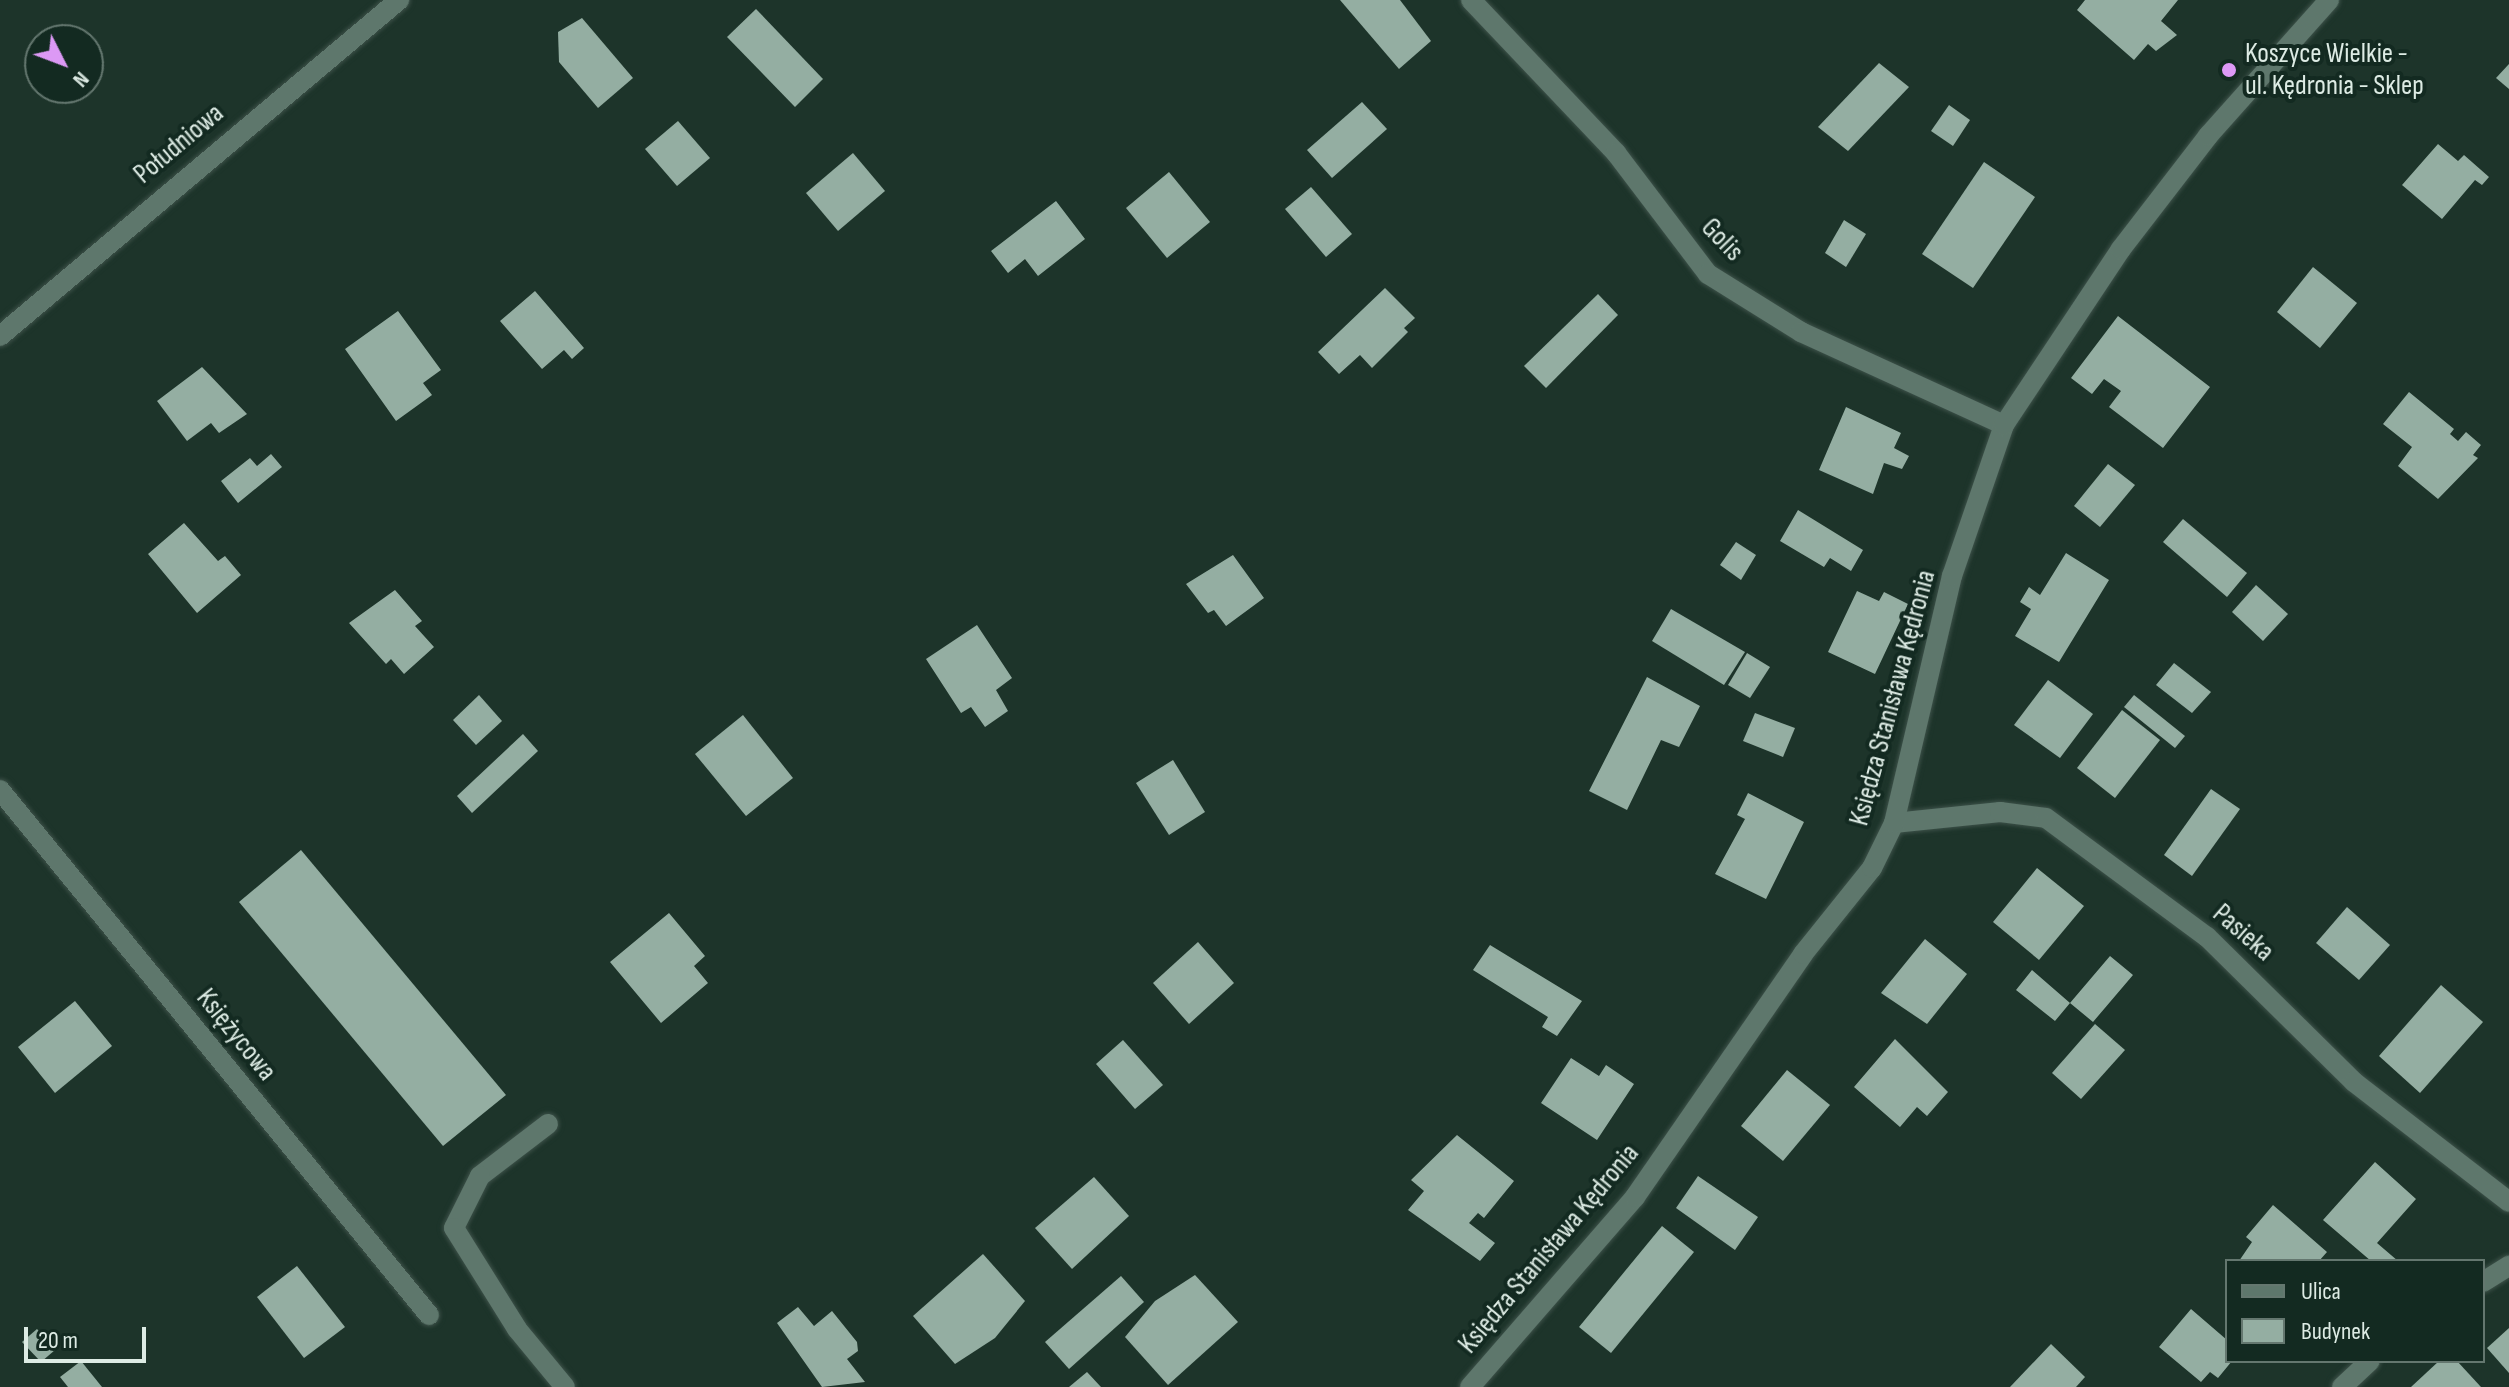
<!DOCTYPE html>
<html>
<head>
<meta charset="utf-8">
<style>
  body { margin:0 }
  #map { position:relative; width:2509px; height:1387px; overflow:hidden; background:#1d342a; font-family:"Sofia Sans Condensed",sans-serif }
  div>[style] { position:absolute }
  .building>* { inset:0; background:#94aea2 }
  .roads { filter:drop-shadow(0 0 2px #3d5149) drop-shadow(0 0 2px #3d5149) }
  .minor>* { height:20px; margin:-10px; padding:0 10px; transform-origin:10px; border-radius:10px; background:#5e776c }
  .dots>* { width:22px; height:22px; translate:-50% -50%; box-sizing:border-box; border:4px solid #132a21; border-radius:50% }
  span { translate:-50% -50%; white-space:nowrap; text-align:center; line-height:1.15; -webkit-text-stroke:8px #132a21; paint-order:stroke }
  .poi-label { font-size:28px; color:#ddebe4 }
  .left { translate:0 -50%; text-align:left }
  .street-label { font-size:28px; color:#ddebe4 }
  .legend { position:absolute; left:2225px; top:1259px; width:260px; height:104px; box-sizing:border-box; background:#132a21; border:2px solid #64776f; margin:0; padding:10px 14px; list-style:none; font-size:24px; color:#ddebe4 }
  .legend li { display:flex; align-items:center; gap:16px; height:40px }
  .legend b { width:40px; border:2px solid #64776f }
  .north { position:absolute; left:24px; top:24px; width:80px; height:80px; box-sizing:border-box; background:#132a21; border:2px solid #64776f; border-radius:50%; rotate:132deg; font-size:22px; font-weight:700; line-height:32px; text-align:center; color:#ddebe4 }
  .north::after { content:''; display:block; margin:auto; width:28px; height:36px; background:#dc99f5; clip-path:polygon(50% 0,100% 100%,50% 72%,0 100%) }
  .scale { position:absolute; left:24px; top:1327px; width:122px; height:36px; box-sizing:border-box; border:4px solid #ddebe4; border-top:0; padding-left:10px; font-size:24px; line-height:28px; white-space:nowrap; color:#ddebe4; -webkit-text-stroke:6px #132a21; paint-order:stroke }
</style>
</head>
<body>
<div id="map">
  <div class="building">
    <div style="clip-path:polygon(1340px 0,1400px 0,1431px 41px,1399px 69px)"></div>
    <div style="clip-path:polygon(2085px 0,2178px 0,2161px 21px,2177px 35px,2156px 51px,2148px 44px,2134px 60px,2077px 10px)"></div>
    <div style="clip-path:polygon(756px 9px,823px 79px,795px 107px,727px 37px)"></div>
    <div style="clip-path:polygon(582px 18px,633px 78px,598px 108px,559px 62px,558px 32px)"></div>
    <div style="clip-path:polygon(1879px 63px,1909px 87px,1848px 151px,1818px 127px)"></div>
    <div style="clip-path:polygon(2509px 64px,2509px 89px,2496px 78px)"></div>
    <div style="clip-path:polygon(1362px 102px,1387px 129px,1332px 178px,1307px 150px)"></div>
    <div style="clip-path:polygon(1949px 105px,1970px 120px,1953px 146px,1931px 131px)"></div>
    <div style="clip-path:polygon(678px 121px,710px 158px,677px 186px,645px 149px)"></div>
    <div style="clip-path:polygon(2438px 144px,2458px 161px,2464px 155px,2489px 177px,2482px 185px,2475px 180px,2442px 219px,2402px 185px)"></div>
    <div style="clip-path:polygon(853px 153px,885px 191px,838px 231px,806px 193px)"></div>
    <div style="clip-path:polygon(1984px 162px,2035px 197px,1973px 288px,1922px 254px)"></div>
    <div style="clip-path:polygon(1169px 172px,1210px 222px,1167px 258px,1126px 208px)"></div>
    <div style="clip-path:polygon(1311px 187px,1352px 234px,1326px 257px,1285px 209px)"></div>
    <div style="clip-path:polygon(1056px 201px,1085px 239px,1038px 276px,1025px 259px,1008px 273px,991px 251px)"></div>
    <div style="clip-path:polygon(1844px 220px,1866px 234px,1846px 267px,1825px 253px)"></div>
    <div style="clip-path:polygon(2313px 267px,2357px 303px,2320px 348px,2277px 312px)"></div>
    <div style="clip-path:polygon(1385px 288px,1415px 318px,1404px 328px,1408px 332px,1372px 368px,1360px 355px,1339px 374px,1318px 352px)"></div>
    <div style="clip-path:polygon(535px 291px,584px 348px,572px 359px,564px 350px,542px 369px,500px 321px)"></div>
    <div style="clip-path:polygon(1598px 294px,1618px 315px,1546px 388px,1524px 366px)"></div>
    <div style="clip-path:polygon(398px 311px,441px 370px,423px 383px,432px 395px,396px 421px,345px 349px)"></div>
    <div style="clip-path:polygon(2118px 316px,2210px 387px,2163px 448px,2109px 407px,2121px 391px,2104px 379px,2092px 394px,2071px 378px)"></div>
    <div style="clip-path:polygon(202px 367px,247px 414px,219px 433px,211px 423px,187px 441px,157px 401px)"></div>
    <div style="clip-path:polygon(2409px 392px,2454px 429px,2450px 434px,2458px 441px,2466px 432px,2481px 445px,2473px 455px,2478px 458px,2438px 499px,2398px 466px,2412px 447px,2383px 424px)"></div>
    <div style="clip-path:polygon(1846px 407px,1901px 433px,1894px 448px,1909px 456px,1902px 469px,1884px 463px,1873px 494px,1819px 470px)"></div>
    <div style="clip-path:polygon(271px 454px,282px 467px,238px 503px,221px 481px,250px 458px,257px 466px)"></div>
    <div style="clip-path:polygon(2108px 464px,2135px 485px,2100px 527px,2074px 506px)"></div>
    <div style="clip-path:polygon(1798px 510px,1863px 550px,1851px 571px,1830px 558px,1824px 567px,1780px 541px)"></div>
    <div style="clip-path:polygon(2183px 519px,2247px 573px,2227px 597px,2163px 542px)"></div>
    <div style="clip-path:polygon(184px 523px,218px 561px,225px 556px,241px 575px,197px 613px,148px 554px)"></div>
    <div style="clip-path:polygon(1736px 542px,1756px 555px,1741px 580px,1720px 565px)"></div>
    <div style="clip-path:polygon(2066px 553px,2109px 580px,2059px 662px,2015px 636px,2031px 609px,2020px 602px,2029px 587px,2040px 595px)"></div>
    <div style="clip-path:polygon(1233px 555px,1264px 598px,1226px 626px,1214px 610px,1208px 613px,1186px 584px)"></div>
    <div style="clip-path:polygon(2256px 585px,2288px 614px,2263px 641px,2232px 612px)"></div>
    <div style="clip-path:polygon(395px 590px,422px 621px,415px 626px,434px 647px,404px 674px,391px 659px,386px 664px,349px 623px)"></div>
    <div style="clip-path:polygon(1857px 591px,1879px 601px,1884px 592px,1908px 604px,1875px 674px,1828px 652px)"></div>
    <div style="clip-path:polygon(1671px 609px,1745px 652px,1724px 685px,1652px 641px)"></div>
    <div style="clip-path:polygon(977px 625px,1012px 678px,996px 690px,1008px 711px,985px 727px,971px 707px,961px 713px,926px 659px)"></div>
    <div style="clip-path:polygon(1747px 653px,1770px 667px,1750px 698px,1728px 685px)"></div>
    <div style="clip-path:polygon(2174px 663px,2211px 692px,2192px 713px,2156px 685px)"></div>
    <div style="clip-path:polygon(1647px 677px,1700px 706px,1679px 747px,1661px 740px,1627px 810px,1589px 791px)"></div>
    <div style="clip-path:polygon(2048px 680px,2093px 714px,2060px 758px,2014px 725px)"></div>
    <div style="clip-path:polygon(479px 695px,502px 721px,476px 745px,453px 720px)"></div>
    <div style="clip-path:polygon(2134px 695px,2185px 736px,2175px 748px,2124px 707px)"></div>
    <div style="clip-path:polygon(2122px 710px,2160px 740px,2115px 798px,2077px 768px)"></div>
    <div style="clip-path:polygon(1755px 713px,1795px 728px,1783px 757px,1743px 741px)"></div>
    <div style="clip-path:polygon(743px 715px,793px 778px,746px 816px,695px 754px)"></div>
    <div style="clip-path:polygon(523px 734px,538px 751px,472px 813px,457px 796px)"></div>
    <div style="clip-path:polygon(1173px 760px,1205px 812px,1169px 835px,1136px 783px)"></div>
    <div style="clip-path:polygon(2211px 789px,2240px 809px,2192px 876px,2164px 855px)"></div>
    <div style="clip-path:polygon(1748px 793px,1804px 822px,1766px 899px,1715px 874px,1745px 819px,1737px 815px)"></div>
    <div style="clip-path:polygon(301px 850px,506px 1095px,443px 1146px,239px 902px)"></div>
    <div style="clip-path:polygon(2037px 868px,2084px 906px,2039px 960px,1993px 922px)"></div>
    <div style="clip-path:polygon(2347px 907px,2390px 945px,2359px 980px,2316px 943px)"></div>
    <div style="clip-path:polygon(669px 913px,705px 956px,694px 966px,708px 983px,661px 1023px,610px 962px)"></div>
    <div style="clip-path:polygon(1925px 939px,1967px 974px,1927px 1024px,1881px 993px)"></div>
    <div style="clip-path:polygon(1198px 942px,1234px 983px,1189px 1024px,1153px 983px)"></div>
    <div style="clip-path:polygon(1490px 945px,1582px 1001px,1557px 1036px,1542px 1027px,1548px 1017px,1473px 970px)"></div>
    <div style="clip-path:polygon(2110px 956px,2133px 975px,2093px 1022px,2070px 1003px,2055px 1021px,2016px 990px,2032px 970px,2070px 1003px)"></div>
    <div style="clip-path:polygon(2441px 985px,2483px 1022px,2420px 1093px,2379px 1056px)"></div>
    <div style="clip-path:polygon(75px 1001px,112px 1046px,55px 1093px,18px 1047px)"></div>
    <div style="clip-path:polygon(2095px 1024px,2125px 1050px,2081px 1099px,2052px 1073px)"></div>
    <div style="clip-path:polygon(1895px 1039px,1948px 1092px,1927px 1116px,1917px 1107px,1900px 1127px,1854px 1087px)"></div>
    <div style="clip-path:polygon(1123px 1040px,1163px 1085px,1135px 1109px,1096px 1064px)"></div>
    <div style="clip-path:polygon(1571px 1058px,1599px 1076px,1606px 1065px,1634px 1084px,1597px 1140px,1541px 1103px)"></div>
    <div style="clip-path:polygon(1787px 1070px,1830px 1105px,1783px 1161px,1741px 1126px)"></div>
    <div style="clip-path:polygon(1457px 1135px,1514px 1181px,1484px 1218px,1478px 1213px,1469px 1223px,1495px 1243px,1480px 1261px,1408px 1210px,1424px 1191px,1411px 1180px)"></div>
    <div style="clip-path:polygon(2375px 1162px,2416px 1199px,2377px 1243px,2398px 1261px,2371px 1261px,2323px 1220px)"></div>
    <div style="clip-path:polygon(1698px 1176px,1758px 1217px,1735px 1250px,1676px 1208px)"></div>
    <div style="clip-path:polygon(1094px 1177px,1129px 1216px,1072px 1269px,1035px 1228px)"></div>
    <div style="clip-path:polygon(2273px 1205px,2327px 1252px,2319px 1261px,2239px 1261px,2252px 1242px,2246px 1237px)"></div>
    <div style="clip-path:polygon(1662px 1226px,1694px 1252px,1611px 1353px,1579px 1327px)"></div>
    <div style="clip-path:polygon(983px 1254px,1025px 1301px,995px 1338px,955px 1364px,913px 1316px)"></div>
    <div style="clip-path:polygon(297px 1266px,345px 1327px,304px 1358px,257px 1297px)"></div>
    <div style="clip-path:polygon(1195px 1275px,1238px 1322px,1168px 1385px,1125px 1337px,1155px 1301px)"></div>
    <div style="clip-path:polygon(1121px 1276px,1144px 1302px,1069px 1369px,1045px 1342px)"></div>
    <div style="clip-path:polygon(798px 1307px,814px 1326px,832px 1311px,857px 1342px,858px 1351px,847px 1359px,865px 1382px,822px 1387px,777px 1323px)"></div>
    <div style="clip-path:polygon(2191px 1309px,2227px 1340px,2227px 1361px,2232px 1361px,2218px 1378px,2210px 1372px,2201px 1382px,2159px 1347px)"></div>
    <div style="clip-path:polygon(2509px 1328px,2509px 1373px,2487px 1348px)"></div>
    <div style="clip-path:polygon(37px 1329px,55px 1350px,41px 1362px,22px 1342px)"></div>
    <div style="clip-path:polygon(2051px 1344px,2085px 1377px,2076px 1387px,2010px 1387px)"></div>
    <div style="clip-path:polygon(81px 1361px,102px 1387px,68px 1387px,60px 1377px)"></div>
    <div style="clip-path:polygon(2439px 1361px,2457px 1361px,2481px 1387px,2411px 1387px)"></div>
    <div style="clip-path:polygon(1087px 1372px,1101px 1387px,1069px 1387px)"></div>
  </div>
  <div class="roads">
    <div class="minor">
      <div style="left:1471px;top:0;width:211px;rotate:46.5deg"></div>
      <div style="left:1616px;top:153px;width:152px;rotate:52.8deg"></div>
      <div style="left:1708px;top:274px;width:110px;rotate:31.9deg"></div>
      <div style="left:1801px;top:332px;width:223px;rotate:24.6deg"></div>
      <div style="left:0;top:336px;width:522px;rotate:-40.1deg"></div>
      <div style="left:0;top:790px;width:678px;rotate:50.75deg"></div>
      <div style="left:1894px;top:823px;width:107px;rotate:-5.9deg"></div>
      <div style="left:2000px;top:812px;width:46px;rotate:7.4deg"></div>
      <div style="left:2046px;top:818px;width:200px;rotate:36.5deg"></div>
      <div style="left:2207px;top:937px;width:206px;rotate:44.6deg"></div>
      <div style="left:2354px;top:1082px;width:196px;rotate:37.7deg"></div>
      <div style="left:548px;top:1124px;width:86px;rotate:142.6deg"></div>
      <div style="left:480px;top:1176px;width:58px;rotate:116.6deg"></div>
      <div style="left:454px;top:1228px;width:119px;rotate:58deg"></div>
      <div style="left:517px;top:1329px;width:75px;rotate:50.4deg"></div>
      <div style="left:2483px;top:1282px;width:31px;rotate:-32deg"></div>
      <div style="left:1470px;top:1387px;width:252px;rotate:-49deg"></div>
      <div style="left:1635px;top:1197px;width:295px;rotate:-55.3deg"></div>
      <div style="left:1803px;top:954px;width:110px;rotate:-51.3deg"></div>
      <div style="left:1872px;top:868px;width:50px;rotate:-63.9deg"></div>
      <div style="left:1894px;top:823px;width:254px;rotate:-76.8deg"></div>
      <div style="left:1952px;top:576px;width:160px;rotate:-71deg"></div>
      <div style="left:2004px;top:425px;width:211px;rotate:-56.4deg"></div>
      <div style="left:2121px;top:249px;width:143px;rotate:-52.4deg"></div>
      <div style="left:2208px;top:136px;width:182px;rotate:-48.3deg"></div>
      <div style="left:2342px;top:1387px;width:38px;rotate:-43deg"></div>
    </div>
  </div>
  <div class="dots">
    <div style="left:2229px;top:70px;background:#dc99f5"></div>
  </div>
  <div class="poi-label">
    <span class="left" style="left:2245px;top:70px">Koszyce Wielkie -<br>ul. Kędronia - Sklep</span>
  </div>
  <div class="street-label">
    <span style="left:179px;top:144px;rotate:-40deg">Południowa</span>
    <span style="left:1722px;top:240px;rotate:46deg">Golis</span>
    <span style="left:1893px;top:698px;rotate:-75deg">Księdza Stanisława Kędronia</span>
    <span style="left:2243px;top:933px;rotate:41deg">Pasieka</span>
    <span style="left:236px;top:1035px;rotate:51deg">Księżycowa</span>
    <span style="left:1549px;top:1249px;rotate:-50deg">Księdza Stanisława Kędronia</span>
  </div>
  <ul class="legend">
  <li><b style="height:10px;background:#5e776c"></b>Ulica</li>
  <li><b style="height:22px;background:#94aea2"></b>Budynek</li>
  </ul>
  <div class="north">N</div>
  <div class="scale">20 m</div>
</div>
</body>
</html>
